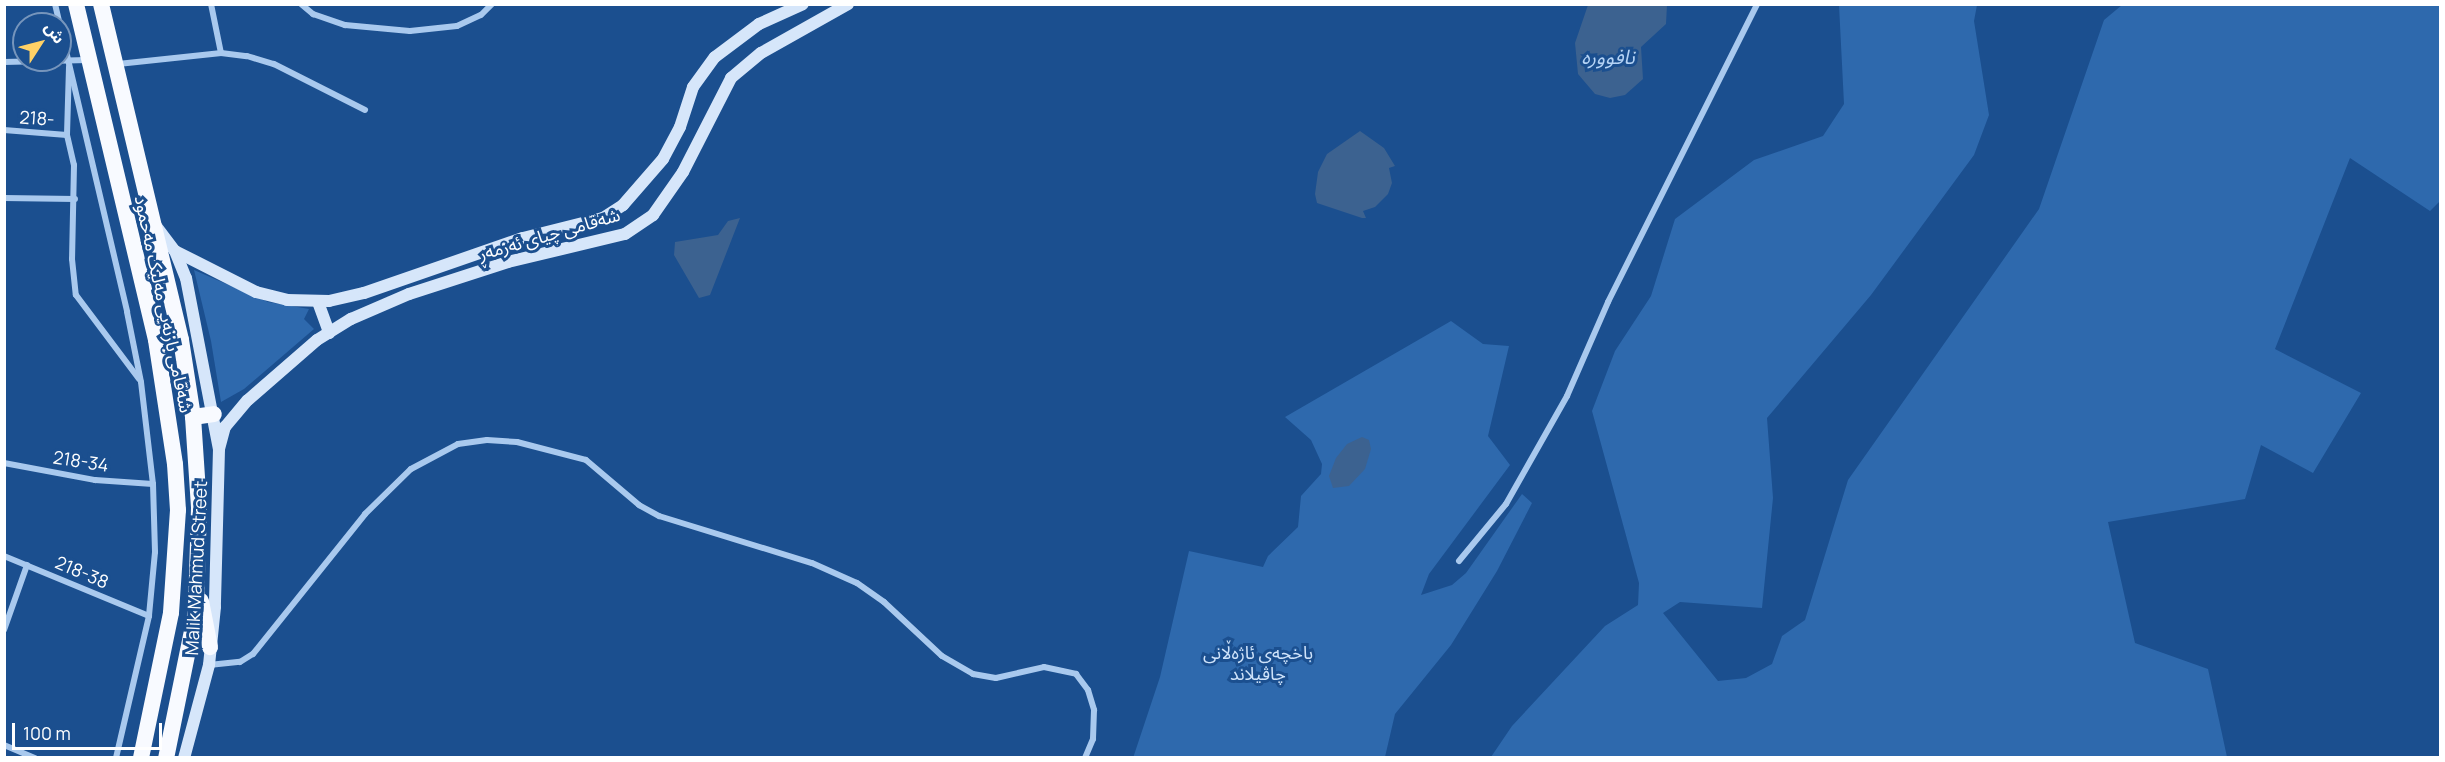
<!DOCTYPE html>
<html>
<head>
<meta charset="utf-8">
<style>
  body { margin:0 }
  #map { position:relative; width:2445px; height:762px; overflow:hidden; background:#1b4f8f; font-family:Manrope,"Noto Sans Arabic",sans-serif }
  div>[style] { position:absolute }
  .green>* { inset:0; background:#2e69ad }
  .water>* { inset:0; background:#3c6290 }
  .minor>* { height:6px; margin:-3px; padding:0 3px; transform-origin:3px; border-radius:3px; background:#a9c9ee }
  .secondary>* { height:12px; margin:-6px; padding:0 6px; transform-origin:6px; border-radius:6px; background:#d6e6fa }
  .trunk>* { height:16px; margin:-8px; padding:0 8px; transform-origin:8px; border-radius:8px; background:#f8faff }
  span { translate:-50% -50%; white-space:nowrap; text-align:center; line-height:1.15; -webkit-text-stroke:6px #1b4f8f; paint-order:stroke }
  .street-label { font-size:18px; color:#fff }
  .park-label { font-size:18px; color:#cfe3fa }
  .water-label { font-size:20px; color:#b5d3f5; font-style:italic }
  .frame { position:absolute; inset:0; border:6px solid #fff; pointer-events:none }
  .north { position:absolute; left:12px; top:12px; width:60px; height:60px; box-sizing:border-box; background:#1b4f8f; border:2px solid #7695bc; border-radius:50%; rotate:54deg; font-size:16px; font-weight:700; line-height:24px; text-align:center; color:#fff }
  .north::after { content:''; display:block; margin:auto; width:21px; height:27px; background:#ffd166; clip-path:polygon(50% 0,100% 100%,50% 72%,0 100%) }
  .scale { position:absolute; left:12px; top:723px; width:150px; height:27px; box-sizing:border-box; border:3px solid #fff; border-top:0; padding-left:8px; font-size:18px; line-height:21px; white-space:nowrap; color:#fff; -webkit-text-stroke:4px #1b4f8f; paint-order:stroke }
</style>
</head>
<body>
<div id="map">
  <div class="green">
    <div style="clip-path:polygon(2122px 5px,2440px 5px,2440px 201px,2430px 211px,2350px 158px,2275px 349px,2361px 393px,2313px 473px,2261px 445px,2245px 499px,2108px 522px,2135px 643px,2208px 669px,2227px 757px,1491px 757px,1512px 726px,1605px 626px,1638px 605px,1639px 583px,1592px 411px,1615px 351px,1651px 296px,1675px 219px,1754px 160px,1823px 136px,1844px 104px,1839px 5px,1977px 5px,1974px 21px,1989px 115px,1974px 155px,1871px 295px,1767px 418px,1773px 498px,1762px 608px,1680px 602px,1663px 613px,1718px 681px,1746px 678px,1772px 664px,1782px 636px,1805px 620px,1848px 480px,2039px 209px,2104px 20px)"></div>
    <div style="clip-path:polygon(194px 270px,268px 302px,309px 309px,304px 319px,314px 329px,244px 389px,221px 402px,211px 341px)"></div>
    <div style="clip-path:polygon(1451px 321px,1483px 344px,1509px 346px,1488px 436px,1510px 465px,1429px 574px,1421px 595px,1452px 585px,1466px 573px,1522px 494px,1532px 503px,1497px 571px,1451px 645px,1395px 714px,1385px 757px,1133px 758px,1160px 677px,1189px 551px,1263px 567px,1268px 556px,1298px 527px,1301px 496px,1321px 474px,1322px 464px,1311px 440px,1285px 417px)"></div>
  </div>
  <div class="water">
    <div style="clip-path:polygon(1588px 5px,1667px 5px,1666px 24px,1641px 47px,1643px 79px,1625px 95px,1610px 98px,1595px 94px,1578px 74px,1575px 43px)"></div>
    <div style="clip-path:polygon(1360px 131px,1384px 148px,1395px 166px,1389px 168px,1392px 183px,1388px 194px,1375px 207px,1363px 211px,1366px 218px,1362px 218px,1317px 203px,1315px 194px,1318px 172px,1327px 154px)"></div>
    <div style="clip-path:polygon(740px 218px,710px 295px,699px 298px,674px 255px,675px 242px,718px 235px,728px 221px)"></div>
    <div style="clip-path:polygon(1362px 437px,1369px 440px,1371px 449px,1365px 469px,1349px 486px,1333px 488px,1329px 476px,1336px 458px,1347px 444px)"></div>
  </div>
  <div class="minor">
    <div style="left:55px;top:4px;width:316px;rotate:76.8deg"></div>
    <div style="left:127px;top:312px;width:71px;rotate:78.7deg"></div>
    <div style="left:141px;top:382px;width:103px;rotate:83.3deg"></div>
    <div style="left:153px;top:484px;width:68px;rotate:88.3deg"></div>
    <div style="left:155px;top:552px;width:64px;rotate:95.4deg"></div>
    <div style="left:149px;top:616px;width:146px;rotate:103.1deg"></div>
    <div style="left:211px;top:4px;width:50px;rotate:78.5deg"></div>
    <div style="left:301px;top:4px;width:16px;rotate:40deg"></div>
    <div style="left:313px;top:14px;width:34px;rotate:19deg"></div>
    <div style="left:345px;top:25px;width:65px;rotate:5.3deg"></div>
    <div style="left:410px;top:31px;width:47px;rotate:-6.1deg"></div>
    <div style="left:457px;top:26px;width:26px;rotate:-25deg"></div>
    <div style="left:481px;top:15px;width:16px;rotate:-45deg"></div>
    <div style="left:4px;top:62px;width:84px;rotate:-1.4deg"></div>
    <div style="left:118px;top:64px;width:104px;rotate:-6.1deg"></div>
    <div style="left:221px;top:53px;width:26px;rotate:7deg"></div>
    <div style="left:247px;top:56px;width:28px;rotate:17deg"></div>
    <div style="left:274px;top:64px;width:102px;rotate:26.8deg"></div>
    <div style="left:69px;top:67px;width:68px;rotate:91.7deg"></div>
    <div style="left:67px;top:135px;width:31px;rotate:77deg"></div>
    <div style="left:74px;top:165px;width:94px;rotate:91.2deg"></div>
    <div style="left:72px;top:259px;width:36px;rotate:84deg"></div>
    <div style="left:76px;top:295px;width:105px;rotate:53.1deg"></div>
    <div style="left:4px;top:130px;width:63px;rotate:4.5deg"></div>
    <div style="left:4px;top:198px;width:71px;rotate:0.8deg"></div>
    <div style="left:4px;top:463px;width:93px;rotate:10.6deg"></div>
    <div style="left:95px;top:480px;width:58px;rotate:3.9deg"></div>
    <div style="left:4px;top:556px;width:157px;rotate:22.5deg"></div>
    <div style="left:1459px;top:561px;width:74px;rotate:-50.5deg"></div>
    <div style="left:1506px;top:504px;width:124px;rotate:-60.5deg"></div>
    <div style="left:1567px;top:396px;width:103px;rotate:-66.4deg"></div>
    <div style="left:1608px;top:302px;width:333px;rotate:-63.4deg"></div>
    <div style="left:4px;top:630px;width:69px;rotate:-70.5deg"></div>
    <div style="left:209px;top:665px;width:31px;rotate:-6deg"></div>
    <div style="left:240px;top:662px;width:15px;rotate:-32deg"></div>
    <div style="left:253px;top:654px;width:179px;rotate:-51.3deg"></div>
    <div style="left:365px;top:514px;width:64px;rotate:-44.4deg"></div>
    <div style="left:411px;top:469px;width:53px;rotate:-28deg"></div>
    <div style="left:458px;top:444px;width:29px;rotate:-8deg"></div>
    <div style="left:487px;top:440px;width:30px;rotate:4deg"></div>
    <div style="left:517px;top:442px;width:71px;rotate:14.6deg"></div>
    <div style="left:586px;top:460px;width:70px;rotate:40.3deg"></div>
    <div style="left:639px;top:505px;width:23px;rotate:29deg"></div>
    <div style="left:659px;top:516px;width:160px;rotate:17.1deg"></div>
    <div style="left:812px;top:563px;width:49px;rotate:24deg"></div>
    <div style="left:857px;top:583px;width:33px;rotate:35deg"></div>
    <div style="left:884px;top:602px;width:79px;rotate:43deg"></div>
    <div style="left:942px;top:656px;width:36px;rotate:30deg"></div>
    <div style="left:973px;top:674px;width:23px;rotate:10deg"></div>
    <div style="left:996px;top:678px;width:49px;rotate:-12.9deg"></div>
    <div style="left:1044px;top:667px;width:33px;rotate:12deg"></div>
    <div style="left:1076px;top:674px;width:20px;rotate:53deg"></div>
    <div style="left:1088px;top:690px;width:21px;rotate:73deg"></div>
    <div style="left:1094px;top:710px;width:29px;rotate:92deg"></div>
    <div style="left:1093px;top:739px;width:21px;rotate:113deg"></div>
    <div style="left:4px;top:745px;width:34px;rotate:23deg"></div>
  </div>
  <div class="secondary">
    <div style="left:156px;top:226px;width:31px;rotate:53deg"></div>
    <div style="left:175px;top:251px;width:29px;rotate:68deg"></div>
    <div style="left:186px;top:278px;width:174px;rotate:79.1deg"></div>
    <div style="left:219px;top:449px;width:158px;rotate:91.5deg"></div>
    <div style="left:215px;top:607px;width:58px;rotate:95.9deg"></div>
    <div style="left:209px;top:665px;width:96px;rotate:105deg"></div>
    <div style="left:175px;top:251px;width:91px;rotate:26.8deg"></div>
    <div style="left:256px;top:292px;width:32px;rotate:14deg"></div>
    <div style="left:287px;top:300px;width:42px;rotate:1.4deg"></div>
    <div style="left:329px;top:301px;width:36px;rotate:-13deg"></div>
    <div style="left:364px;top:293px;width:168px;rotate:-19.1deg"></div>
    <div style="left:523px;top:238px;width:82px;rotate:-14deg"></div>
    <div style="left:603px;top:218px;width:24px;rotate:-33deg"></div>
    <div style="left:623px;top:205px;width:61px;rotate:-49deg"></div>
    <div style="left:663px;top:159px;width:36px;rotate:-62deg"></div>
    <div style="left:680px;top:127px;width:42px;rotate:-72deg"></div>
    <div style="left:693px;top:87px;width:37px;rotate:-54deg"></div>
    <div style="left:715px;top:57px;width:55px;rotate:-36.9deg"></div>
    <div style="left:759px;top:24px;width:48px;rotate:-24.4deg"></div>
    <div style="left:318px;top:302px;width:33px;rotate:70deg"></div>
    <div style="left:219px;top:449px;width:23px;rotate:-75deg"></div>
    <div style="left:225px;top:427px;width:35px;rotate:-50deg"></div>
    <div style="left:248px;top:400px;width:91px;rotate:-41deg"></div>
    <div style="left:317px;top:340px;width:40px;rotate:-32deg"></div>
    <div style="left:351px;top:319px;width:63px;rotate:-23.3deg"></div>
    <div style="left:409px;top:294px;width:104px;rotate:-17.9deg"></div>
    <div style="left:508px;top:262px;width:120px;rotate:-13.5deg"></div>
    <div style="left:625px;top:234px;width:34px;rotate:-34deg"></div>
    <div style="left:653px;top:215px;width:52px;rotate:-55.1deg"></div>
    <div style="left:683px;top:172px;width:106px;rotate:-62.9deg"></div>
    <div style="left:731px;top:78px;width:39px;rotate:-40deg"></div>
    <div style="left:761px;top:53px;width:100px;rotate:-29.4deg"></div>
  </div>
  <div class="trunk">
    <div style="left:76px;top:4px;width:345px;rotate:76.6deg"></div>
    <div style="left:156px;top:340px;width:125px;rotate:81.3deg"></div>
    <div style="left:175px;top:464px;width:46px;rotate:86.3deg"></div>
    <div style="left:178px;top:510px;width:103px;rotate:93.9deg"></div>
    <div style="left:171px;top:613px;width:148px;rotate:101.7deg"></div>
    <div style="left:101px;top:4px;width:345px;rotate:76.6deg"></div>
    <div style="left:181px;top:340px;width:78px;rotate:81.1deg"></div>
    <div style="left:193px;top:417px;width:91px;rotate:86.2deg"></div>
    <div style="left:199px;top:508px;width:103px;rotate:91.7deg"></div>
    <div style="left:196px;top:611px;width:150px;rotate:101.5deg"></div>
    <div style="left:193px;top:417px;width:21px;rotate:-8deg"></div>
    <div style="left:201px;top:601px;width:47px;rotate:78.9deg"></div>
  </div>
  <div class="street-label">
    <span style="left:37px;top:118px;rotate:4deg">218-</span>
    <span style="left:549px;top:234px;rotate:-16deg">شەقامی چیای ئەزمەڕ</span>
    <span style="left:164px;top:304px;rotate:78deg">شەقامی بازنەیی مەلیک مەحمود</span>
    <span style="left:81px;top:461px;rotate:9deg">218-34</span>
    <span style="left:196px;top:568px;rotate:-87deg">Malik Mahmud Street</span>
    <span style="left:82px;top:572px;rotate:23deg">218-38</span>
  </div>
  <div class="park-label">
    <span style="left:1258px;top:663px">باخچەی ئاژەڵانی<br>چاڤیلاند</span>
  </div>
  <div class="water-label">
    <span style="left:1608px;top:56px">نافوورە</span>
  </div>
  <div class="frame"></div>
  <div class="north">ش</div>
  <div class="scale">100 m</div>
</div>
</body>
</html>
